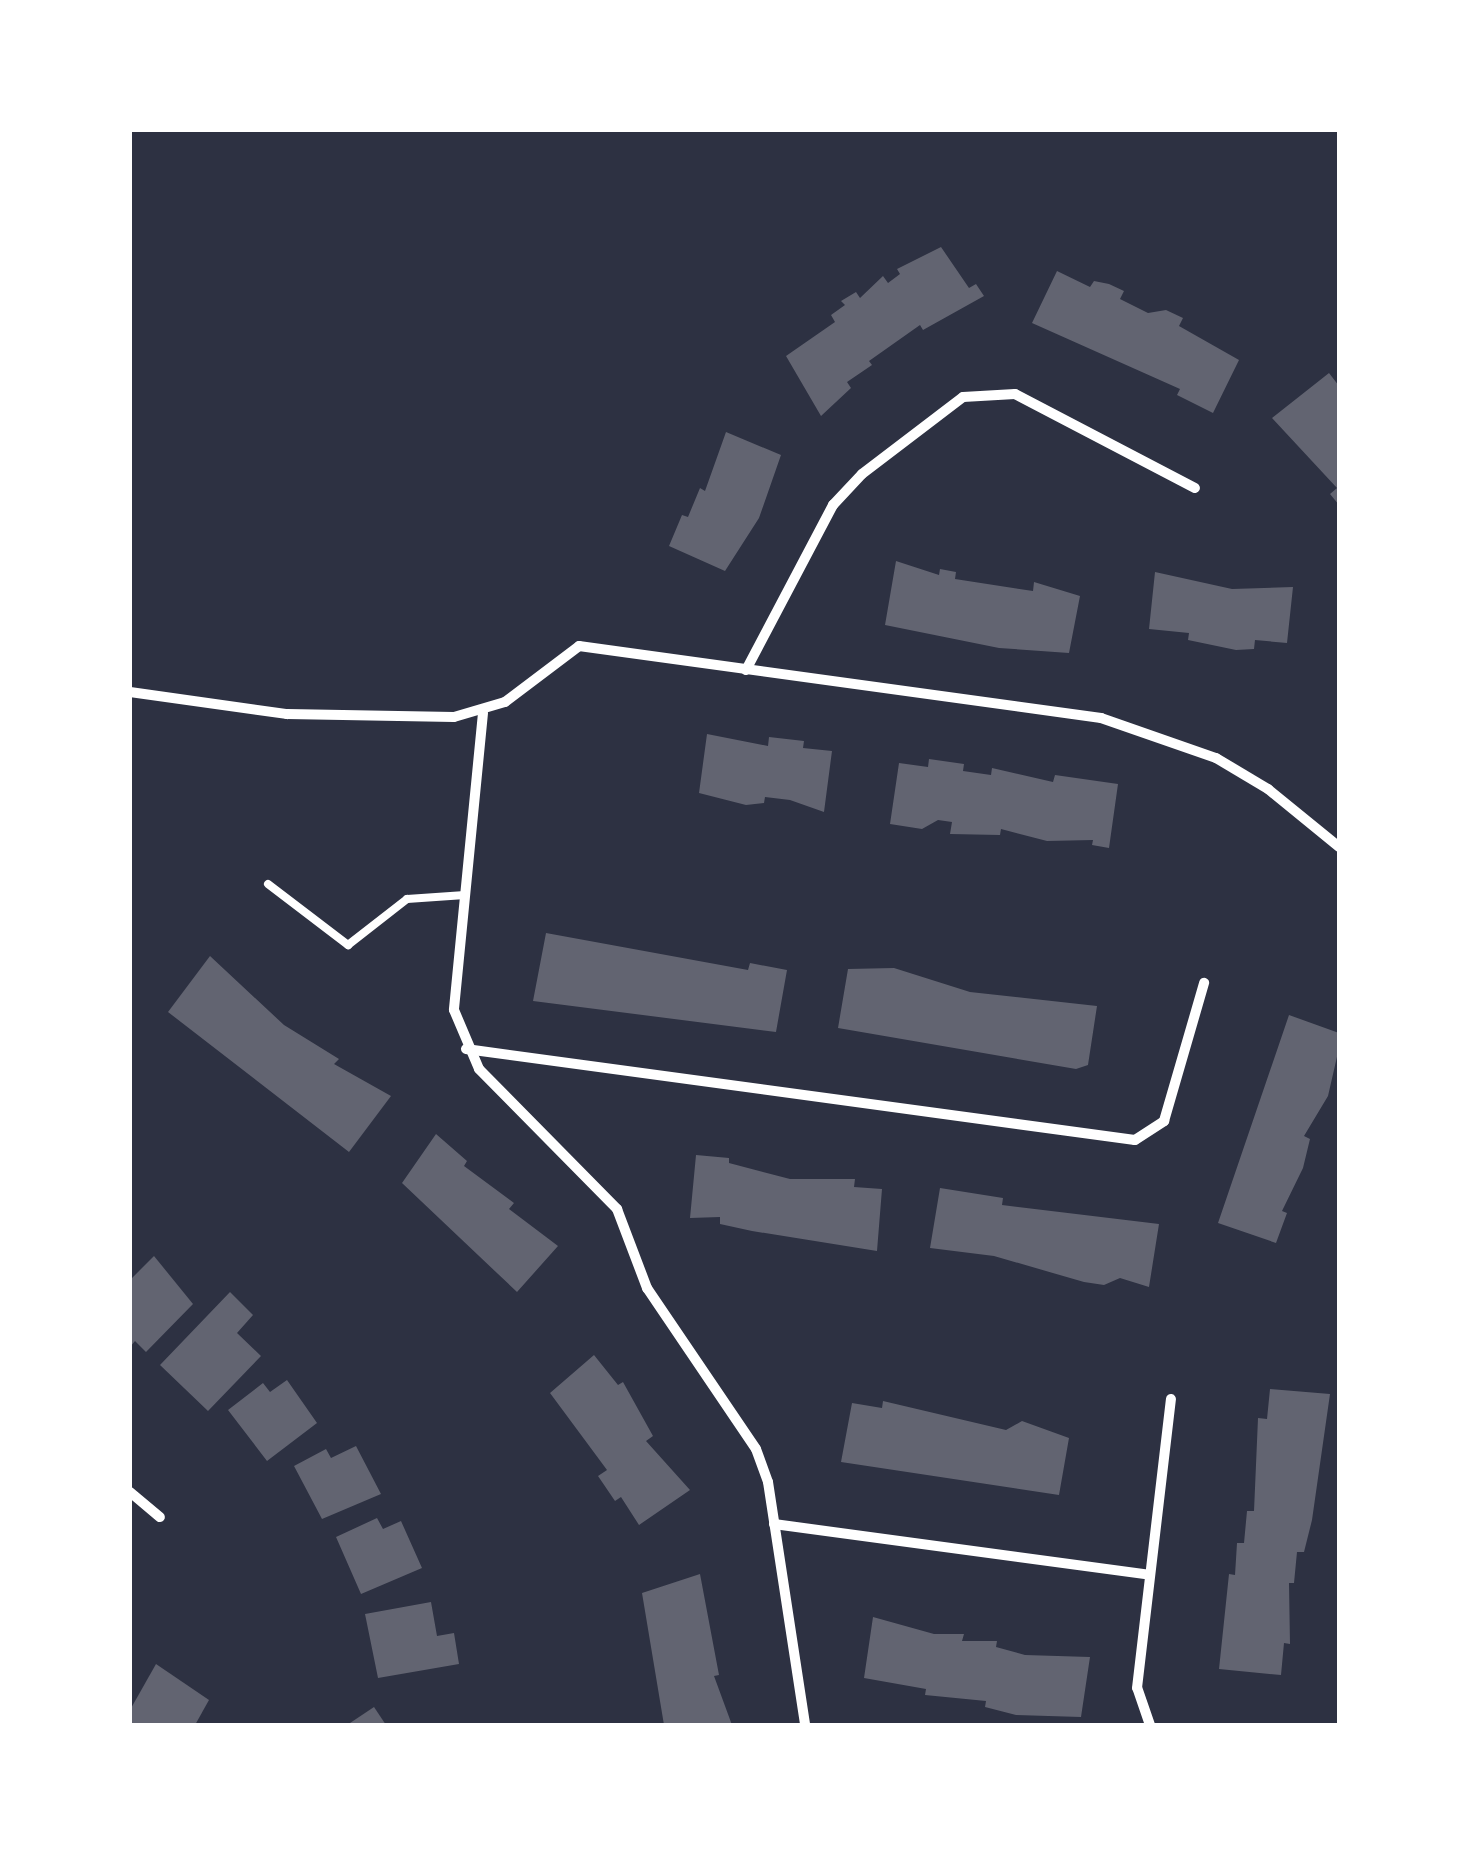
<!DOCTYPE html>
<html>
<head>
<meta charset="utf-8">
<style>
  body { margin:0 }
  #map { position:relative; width:1469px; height:1855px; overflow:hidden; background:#2d3142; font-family:"Varela Round",sans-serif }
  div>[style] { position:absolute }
  .building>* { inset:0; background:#626471 }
  .service>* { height:8px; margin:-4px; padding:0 4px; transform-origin:4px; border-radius:4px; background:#fff }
  .minor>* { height:10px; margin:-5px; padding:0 5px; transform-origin:5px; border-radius:5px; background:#fff }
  span { translate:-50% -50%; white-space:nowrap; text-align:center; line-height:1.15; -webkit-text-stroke:10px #fff; paint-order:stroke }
  .frame { position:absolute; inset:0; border:132px solid #fff; pointer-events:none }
</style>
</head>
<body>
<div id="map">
  <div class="building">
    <div style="clip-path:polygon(941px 247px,969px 288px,976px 284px,984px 296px,923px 330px,920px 325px,869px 361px,872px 365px,847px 382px,851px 388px,821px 416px,786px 356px,835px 322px,831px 315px,845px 305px,841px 301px,856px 292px,860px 298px,883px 276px,888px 283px,900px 274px,897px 269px)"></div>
    <div style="clip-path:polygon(1057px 271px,1090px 287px,1094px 281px,1109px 284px,1124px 291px,1120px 299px,1148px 313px,1166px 310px,1183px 318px,1179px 326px,1239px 360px,1213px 413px,1177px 395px,1180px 389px,1032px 323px)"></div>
    <div style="clip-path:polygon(1329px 373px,1339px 386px,1339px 505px,1330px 494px,1337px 488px,1272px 418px)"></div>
    <div style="clip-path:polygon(726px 432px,781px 455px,759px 518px,725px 571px,669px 546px,682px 515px,688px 517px,700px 488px,705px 491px)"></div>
    <div style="clip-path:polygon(896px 561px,939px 575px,940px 569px,956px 572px,955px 579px,1033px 591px,1034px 582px,1080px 596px,1069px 653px,999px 648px,885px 625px)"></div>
    <div style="clip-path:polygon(1155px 572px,1232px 589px,1293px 587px,1287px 643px,1255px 640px,1254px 649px,1236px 650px,1188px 640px,1189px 633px,1149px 629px)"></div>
    <div style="clip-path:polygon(707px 734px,768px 746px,769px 737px,804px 741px,803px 748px,832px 751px,824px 812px,790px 800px,765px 797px,764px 803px,746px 805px,699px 793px)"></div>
    <div style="clip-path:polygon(929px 759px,964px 764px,963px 771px,991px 775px,992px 768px,1053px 782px,1055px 775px,1118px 784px,1109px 848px,1092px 845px,1093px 840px,1047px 841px,1001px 829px,1000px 835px,950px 834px,952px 822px,938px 820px,922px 829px,890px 824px,899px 763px,928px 767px)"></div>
    <div style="clip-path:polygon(546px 933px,748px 970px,750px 963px,787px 970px,776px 1032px,533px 1001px)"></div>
    <div style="clip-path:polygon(210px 956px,284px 1025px,339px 1059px,334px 1064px,391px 1096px,349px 1152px,168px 1012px)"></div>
    <div style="clip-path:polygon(894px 968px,970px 992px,1097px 1006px,1088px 1065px,1076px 1069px,838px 1028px,848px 969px)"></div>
    <div style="clip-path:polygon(1289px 1015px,1339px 1033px,1339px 1048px,1328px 1096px,1304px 1136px,1310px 1139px,1303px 1168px,1282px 1211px,1287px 1213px,1276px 1243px,1218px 1223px)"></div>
    <div style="clip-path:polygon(436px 1134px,467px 1161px,464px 1166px,514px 1203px,509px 1209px,558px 1246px,517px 1292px,402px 1183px)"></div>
    <div style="clip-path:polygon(696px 1155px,729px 1158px,729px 1163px,790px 1179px,855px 1179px,854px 1187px,882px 1189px,877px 1251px,752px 1231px,720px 1224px,720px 1217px,690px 1218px)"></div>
    <div style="clip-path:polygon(940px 1188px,1003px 1198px,1002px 1205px,1159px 1224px,1149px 1287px,1120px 1278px,1104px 1285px,1084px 1282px,994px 1256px,930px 1248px)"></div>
    <div style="clip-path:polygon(154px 1256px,193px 1304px,146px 1352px,135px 1341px,130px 1347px,130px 1280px)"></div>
    <div style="clip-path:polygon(230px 1292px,253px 1315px,237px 1333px,261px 1356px,208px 1411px,160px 1365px)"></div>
    <div style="clip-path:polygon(594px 1355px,618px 1385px,623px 1382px,653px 1436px,646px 1441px,690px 1490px,639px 1525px,621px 1497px,615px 1501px,598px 1476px,607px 1470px,550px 1393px)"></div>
    <div style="clip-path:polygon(287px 1380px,317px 1423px,267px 1461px,228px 1410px,263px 1383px,270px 1392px)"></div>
    <div style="clip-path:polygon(1270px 1389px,1330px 1394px,1312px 1520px,1304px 1552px,1297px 1552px,1294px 1583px,1289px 1583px,1290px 1644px,1284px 1643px,1281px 1675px,1219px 1669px,1229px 1574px,1235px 1575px,1237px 1543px,1244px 1543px,1247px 1511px,1254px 1511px,1258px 1418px,1267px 1419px)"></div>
    <div style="clip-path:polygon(883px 1401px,1006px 1430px,1022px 1421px,1069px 1438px,1059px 1495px,841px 1462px,852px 1403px,882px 1408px)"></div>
    <div style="clip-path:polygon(356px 1446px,381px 1494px,322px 1519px,294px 1466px,326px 1449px,331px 1458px)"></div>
    <div style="clip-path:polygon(377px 1518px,383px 1529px,401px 1521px,422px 1568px,361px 1594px,336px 1537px)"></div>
    <div style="clip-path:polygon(700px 1574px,719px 1675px,714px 1676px,732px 1725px,664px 1725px,642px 1593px)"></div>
    <div style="clip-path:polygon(431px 1602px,437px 1636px,454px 1633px,459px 1664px,378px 1678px,365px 1614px)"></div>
    <div style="clip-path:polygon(873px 1617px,934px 1634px,964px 1634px,962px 1641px,997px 1641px,996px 1647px,1025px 1655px,1090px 1657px,1081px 1717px,1016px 1715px,985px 1707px,986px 1701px,925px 1695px,926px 1689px,864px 1678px)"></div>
    <div style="clip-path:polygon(156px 1664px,209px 1700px,195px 1725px,130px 1725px,130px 1710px)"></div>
    <div style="clip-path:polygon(374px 1707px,386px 1725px,347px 1725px)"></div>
  </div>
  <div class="service">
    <div style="left:268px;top:884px;width:101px;rotate:37.3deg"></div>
    <div style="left:348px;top:945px;width:75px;rotate:-37.9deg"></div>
    <div style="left:407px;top:899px;width:58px;rotate:-3.9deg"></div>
  </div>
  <div class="minor">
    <div style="left:746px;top:670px;width:187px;rotate:-62.2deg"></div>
    <div style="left:833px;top:505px;width:42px;rotate:-46.9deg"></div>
    <div style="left:862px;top:474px;width:127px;rotate:-37.3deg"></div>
    <div style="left:963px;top:397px;width:52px;rotate:-3.3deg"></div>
    <div style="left:1015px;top:394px;width:203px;rotate:27.6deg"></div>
    <div style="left:130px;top:692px;width:159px;rotate:8deg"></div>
    <div style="left:287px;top:714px;width:167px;rotate:1deg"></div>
    <div style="left:454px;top:717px;width:53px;rotate:-16.4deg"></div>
    <div style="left:505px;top:702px;width:93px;rotate:-37.1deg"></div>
    <div style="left:579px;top:646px;width:527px;rotate:7.85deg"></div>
    <div style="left:1101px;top:718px;width:122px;rotate:19.2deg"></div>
    <div style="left:1216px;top:758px;width:61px;rotate:30.8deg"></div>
    <div style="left:1268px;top:789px;width:92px;rotate:39.2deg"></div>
    <div style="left:483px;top:713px;width:298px;rotate:95.6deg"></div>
    <div style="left:454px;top:1010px;width:64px;rotate:67deg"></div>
    <div style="left:479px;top:1069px;width:197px;rotate:45.4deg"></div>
    <div style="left:617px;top:1209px;width:85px;rotate:69.2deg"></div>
    <div style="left:647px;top:1288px;width:194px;rotate:55.9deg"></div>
    <div style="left:756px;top:1449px;width:35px;rotate:70deg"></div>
    <div style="left:768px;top:1482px;width:246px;rotate:81.3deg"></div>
    <div style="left:466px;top:1049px;width:675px;rotate:7.75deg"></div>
    <div style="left:1135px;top:1140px;width:35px;rotate:-33deg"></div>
    <div style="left:1164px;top:1121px;width:144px;rotate:-73.8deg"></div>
    <div style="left:130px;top:1492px;width:39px;rotate:40deg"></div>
    <div style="left:774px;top:1524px;width:378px;rotate:7.7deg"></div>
    <div style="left:1150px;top:1725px;width:39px;rotate:-109deg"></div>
    <div style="left:1137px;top:1688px;width:291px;rotate:-83.3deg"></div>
  </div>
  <div class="frame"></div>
</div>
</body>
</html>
